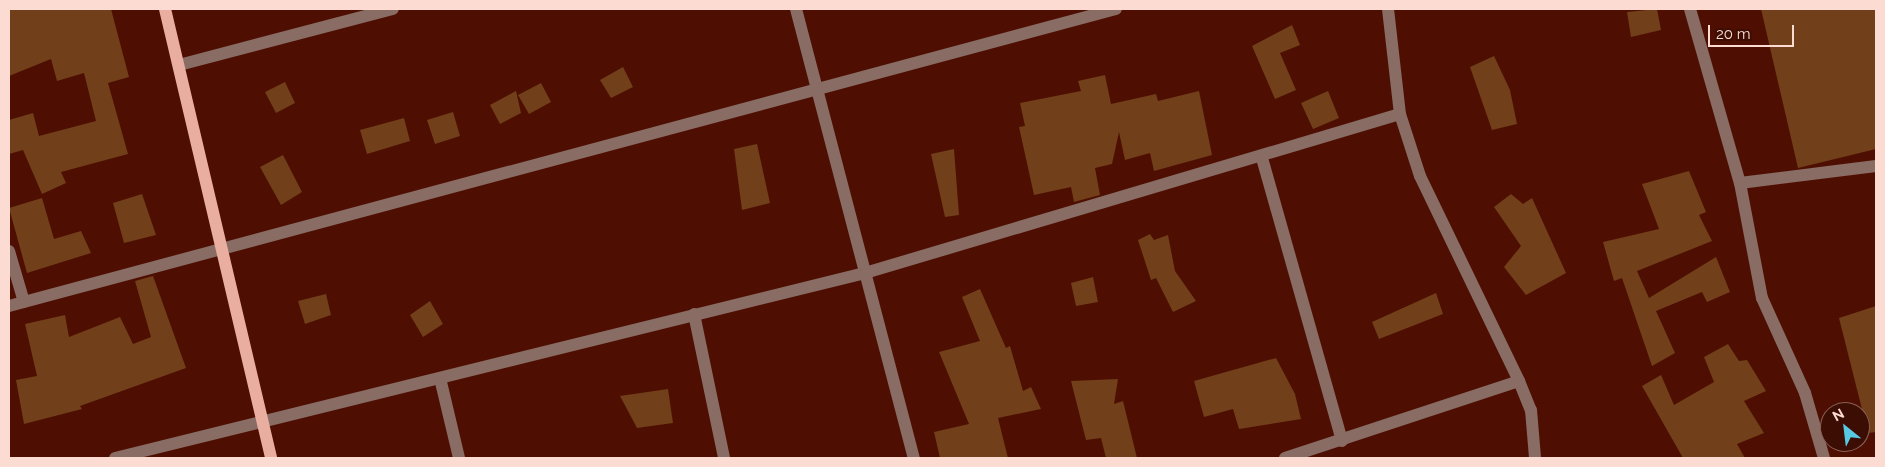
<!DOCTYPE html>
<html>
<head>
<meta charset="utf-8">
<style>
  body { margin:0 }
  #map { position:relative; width:1885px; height:467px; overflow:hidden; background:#4e0f02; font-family:Raleway,sans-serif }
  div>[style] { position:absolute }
  .building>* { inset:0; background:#713f19 }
  .minor>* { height:12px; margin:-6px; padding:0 6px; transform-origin:6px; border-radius:6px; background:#896c64 }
  .major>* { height:12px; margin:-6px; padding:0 6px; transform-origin:6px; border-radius:6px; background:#e9ae9f }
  span { translate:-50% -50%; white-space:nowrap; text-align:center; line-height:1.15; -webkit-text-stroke:4px #3c0d03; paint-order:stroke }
  .frame { position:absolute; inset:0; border:10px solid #fcdbd3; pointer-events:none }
  .north { position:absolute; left:1820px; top:402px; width:50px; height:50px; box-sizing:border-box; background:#3c0d03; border:1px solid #895f56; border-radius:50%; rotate:331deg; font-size:14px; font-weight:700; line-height:20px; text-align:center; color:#fcdbd3 }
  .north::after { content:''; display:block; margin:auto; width:18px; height:22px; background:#57c9e2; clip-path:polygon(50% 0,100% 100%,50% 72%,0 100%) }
  .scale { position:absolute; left:1708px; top:25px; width:86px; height:22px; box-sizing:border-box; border:2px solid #fcdbd3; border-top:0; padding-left:6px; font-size:15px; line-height:18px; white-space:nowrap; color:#fcdbd3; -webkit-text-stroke:4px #3c0d03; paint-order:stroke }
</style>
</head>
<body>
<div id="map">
  <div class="building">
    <div style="clip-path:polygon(9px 9px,111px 9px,129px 77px,108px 83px,128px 154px,61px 172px,66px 183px,42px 194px,23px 150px,9px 154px,9px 120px,33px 113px,39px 136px,96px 121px,84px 73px,57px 81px,51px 59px,9px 76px)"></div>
    <div style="clip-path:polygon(1657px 9px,1661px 30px,1631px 37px,1627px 12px)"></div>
    <div style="clip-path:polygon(1761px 9px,1876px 9px,1876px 149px,1798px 168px)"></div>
    <div style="clip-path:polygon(1292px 25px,1300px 45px,1280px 53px,1296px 90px,1275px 99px,1252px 46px)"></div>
    <div style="clip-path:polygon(1494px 56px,1510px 90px,1517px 124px,1492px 130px,1470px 67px)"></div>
    <div style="clip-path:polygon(623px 67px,633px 87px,611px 98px,600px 80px)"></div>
    <div style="clip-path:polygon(1105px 75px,1111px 104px,1156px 94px,1158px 101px,1199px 91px,1212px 155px,1154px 171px,1150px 153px,1125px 160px,1119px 132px,1112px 164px,1095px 168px,1100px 195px,1074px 202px,1071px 187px,1034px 195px,1019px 127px,1025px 126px,1020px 103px,1081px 91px,1078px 81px)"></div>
    <div style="clip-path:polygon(285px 82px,295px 103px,276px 113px,265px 92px)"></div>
    <div style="clip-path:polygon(541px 83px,551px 102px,529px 114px,518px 95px)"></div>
    <div style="clip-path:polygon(516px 91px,521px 113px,500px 124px,490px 105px)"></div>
    <div style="clip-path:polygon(1328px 91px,1339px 118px,1313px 129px,1301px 103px)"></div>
    <div style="clip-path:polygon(453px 112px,460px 136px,435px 144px,427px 120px)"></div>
    <div style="clip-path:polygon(404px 118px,410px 141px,367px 154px,360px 130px)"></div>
    <div style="clip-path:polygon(757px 144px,770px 203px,742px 210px,734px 149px)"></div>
    <div style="clip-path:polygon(954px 149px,959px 215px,945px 217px,931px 154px)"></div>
    <div style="clip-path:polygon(283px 155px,302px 192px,281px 205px,260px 167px)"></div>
    <div style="clip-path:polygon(1689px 171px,1706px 212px,1699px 215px,1712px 241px,1637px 271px,1649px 298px,1716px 257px,1730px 292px,1707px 302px,1702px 292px,1656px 311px,1675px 353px,1652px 366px,1622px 278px,1614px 281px,1603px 242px,1659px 229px,1642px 184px)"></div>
    <div style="clip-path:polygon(142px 194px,156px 235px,124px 243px,113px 203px)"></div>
    <div style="clip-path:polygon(1511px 194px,1523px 204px,1532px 198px,1566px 273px,1526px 295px,1504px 267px,1521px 246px,1494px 207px)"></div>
    <div style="clip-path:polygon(42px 198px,54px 239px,81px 231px,91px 253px,27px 273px,9px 208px)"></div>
    <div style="clip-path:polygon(1150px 234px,1154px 240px,1168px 235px,1175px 271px,1196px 301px,1173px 312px,1156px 278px,1151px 280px,1138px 240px)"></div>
    <div style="clip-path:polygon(153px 276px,186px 368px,80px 406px,82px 409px,24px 424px,16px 380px,37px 376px,25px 324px,65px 315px,69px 337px,120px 317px,133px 344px,151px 337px,135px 281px)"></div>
    <div style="clip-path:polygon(1093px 277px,1098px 302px,1076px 306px,1071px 283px)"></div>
    <div style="clip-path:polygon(980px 289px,1006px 348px,1010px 346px,1023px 391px,1031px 387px,1041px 409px,998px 418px,1008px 458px,940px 458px,934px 432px,969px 424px,939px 352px,980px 341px,962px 297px)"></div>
    <div style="clip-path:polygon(1436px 293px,1443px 314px,1379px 339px,1372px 322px)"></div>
    <div style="clip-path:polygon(326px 294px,331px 315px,305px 324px,298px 301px)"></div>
    <div style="clip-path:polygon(430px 301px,443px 324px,423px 337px,410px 315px)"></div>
    <div style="clip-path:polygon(1876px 306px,1876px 432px,1868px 433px,1839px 318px)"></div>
    <div style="clip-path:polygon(1728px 344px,1739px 361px,1747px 360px,1766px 391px,1744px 401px,1764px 433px,1737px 444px,1745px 458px,1683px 458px,1642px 386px,1661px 375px,1674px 405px,1714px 382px,1704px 357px)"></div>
    <div style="clip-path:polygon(1276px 358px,1295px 394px,1301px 419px,1239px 429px,1233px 409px,1204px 417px,1194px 381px)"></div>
    <div style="clip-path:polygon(1118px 379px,1114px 404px,1123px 401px,1137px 458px,1106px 458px,1101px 438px,1086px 440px,1071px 381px)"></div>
    <div style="clip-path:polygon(668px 389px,673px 423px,637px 428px,620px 396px)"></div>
  </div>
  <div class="minor">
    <div style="left:796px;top:9px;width:464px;rotate:75.3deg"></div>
    <div style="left:1388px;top:9px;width:106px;rotate:83.5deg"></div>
    <div style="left:1400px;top:114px;width:65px;rotate:72.1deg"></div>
    <div style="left:1420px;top:176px;width:228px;rotate:64.2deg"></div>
    <div style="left:1519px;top:381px;width:31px;rotate:68deg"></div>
    <div style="left:1531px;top:410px;width:48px;rotate:85.2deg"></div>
    <div style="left:1690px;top:9px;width:181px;rotate:74deg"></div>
    <div style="left:1740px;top:183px;width:117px;rotate:79.2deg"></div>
    <div style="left:1762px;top:298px;width:104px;rotate:65.6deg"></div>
    <div style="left:1805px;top:393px;width:68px;rotate:73.7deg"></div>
    <div style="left:179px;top:65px;width:221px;rotate:-14.7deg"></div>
    <div style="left:1262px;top:158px;width:294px;rotate:74.2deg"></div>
    <div style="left:1740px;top:183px;width:137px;rotate:-7.1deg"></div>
    <div style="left:9px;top:251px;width:53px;rotate:73.6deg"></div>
    <div style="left:9px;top:306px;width:1146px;rotate:-15.02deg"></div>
    <div style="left:694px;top:314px;width:147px;rotate:78.2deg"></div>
    <div style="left:440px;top:378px;width:82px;rotate:76.6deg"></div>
    <div style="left:115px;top:458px;width:772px;rotate:-13.86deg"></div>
    <div style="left:865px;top:273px;width:558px;rotate:-16.55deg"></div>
    <div style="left:1285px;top:458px;width:246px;rotate:-18.2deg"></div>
  </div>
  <div class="major">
    <div style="left:165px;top:9px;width:461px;rotate:76.7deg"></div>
  </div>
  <div class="frame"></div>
  <div class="north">N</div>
  <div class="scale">20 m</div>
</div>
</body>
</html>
